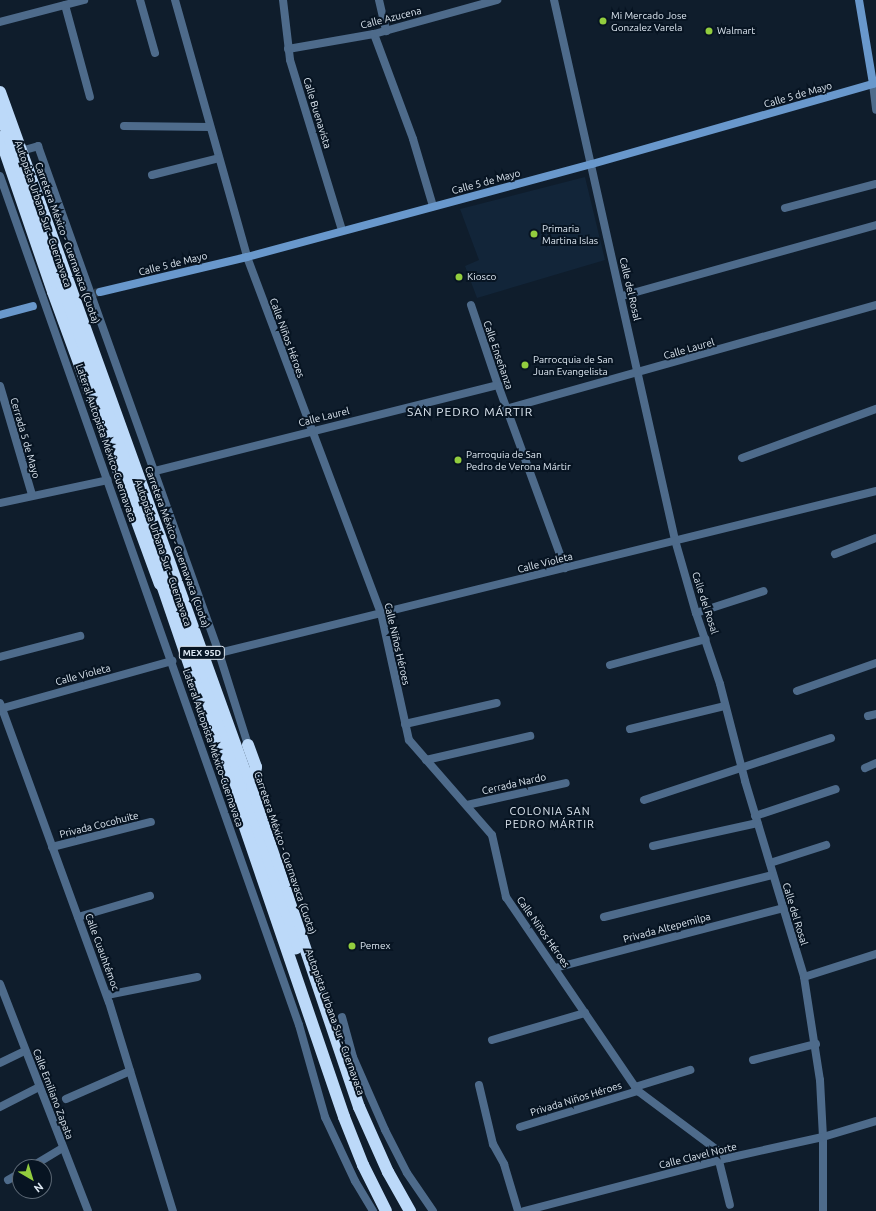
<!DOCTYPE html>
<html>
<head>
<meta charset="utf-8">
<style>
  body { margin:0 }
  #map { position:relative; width:876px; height:1211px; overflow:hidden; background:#0f1d2c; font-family:Ubuntu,sans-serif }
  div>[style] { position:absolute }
  .built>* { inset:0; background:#122539 }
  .secondary-tunnel>* { height:8px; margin-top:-4px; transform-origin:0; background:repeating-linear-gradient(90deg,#2e3c4a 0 8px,transparent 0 12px) }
  .street>* { height:8px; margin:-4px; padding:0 4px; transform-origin:4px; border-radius:4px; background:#4e6b8b }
  .secondary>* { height:8px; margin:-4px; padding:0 4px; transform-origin:4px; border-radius:4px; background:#6998cc }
  .highway>* { height:12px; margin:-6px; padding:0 6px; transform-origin:6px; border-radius:6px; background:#bcd9f9 }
  .highway-bridge>* { height:12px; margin:-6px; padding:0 6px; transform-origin:6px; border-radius:6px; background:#bcd9f9 }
  .dots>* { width:11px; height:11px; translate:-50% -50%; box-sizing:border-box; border:2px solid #071422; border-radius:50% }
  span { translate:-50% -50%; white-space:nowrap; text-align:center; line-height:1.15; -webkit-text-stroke:4px #071422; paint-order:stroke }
  .shield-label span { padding:1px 3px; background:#071422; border:1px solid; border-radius:3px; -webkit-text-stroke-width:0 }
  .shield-label { font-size:9px; color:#dfe9f3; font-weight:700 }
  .poi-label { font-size:10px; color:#dfe9f3 }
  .left { translate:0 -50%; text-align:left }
  .street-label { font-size:10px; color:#dfe9f3 }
  .neighbourhood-label { font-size:11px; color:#dfe9f3; letter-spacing:1px }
  .quarter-label { font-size:12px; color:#dfe9f3; letter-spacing:1px }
  .north { position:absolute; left:12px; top:1159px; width:40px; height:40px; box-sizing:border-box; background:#071422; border:1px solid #5d6976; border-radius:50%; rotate:142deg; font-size:11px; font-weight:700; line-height:16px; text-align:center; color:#dfe9f3 }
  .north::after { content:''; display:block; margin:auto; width:14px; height:18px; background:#92cd3e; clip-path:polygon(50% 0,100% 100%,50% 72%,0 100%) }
</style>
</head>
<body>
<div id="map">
  <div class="built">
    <div style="clip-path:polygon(585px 177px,605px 260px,477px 298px,465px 266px,479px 260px,460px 209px)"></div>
  </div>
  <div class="secondary-tunnel">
    <div style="left:71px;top:298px;width:30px;rotate:-12deg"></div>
  </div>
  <div class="street">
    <div style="left:140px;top:0;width:55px;rotate:74.2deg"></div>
    <div style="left:175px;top:0;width:267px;rotate:74.3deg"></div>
    <div style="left:247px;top:257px;width:380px;rotate:69.4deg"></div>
    <div style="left:381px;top:613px;width:130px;rotate:77.6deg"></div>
    <div style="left:409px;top:740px;width:126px;rotate:48.9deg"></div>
    <div style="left:492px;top:835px;width:64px;rotate:77.3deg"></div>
    <div style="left:506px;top:897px;width:235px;rotate:55.8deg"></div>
    <div style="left:638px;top:1091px;width:112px;rotate:36.7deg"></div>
    <div style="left:283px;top:0;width:60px;rotate:83.3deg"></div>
    <div style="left:290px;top:60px;width:178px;rotate:73deg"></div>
    <div style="left:379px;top:0;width:32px;rotate:77deg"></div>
    <div style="left:554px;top:0;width:553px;rotate:77.37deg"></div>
    <div style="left:675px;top:540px;width:76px;rotate:74deg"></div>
    <div style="left:696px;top:613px;width:75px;rotate:71.3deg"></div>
    <div style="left:720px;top:684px;width:100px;rotate:75.5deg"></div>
    <div style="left:745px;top:781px;width:205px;rotate:73.2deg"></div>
    <div style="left:804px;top:977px;width:104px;rotate:81.2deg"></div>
    <div style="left:820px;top:1080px;width:57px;rotate:87deg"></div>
    <div style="left:823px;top:1137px;width:74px;rotate:90deg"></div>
    <div style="left:65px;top:5px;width:95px;rotate:74.8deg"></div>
    <div style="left:0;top:22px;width:87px;rotate:-14.7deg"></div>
    <div style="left:374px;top:34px;width:112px;rotate:69.6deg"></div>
    <div style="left:413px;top:139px;width:70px;rotate:73.4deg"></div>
    <div style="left:288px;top:49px;width:87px;rotate:-9.9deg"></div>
    <div style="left:374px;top:34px;width:128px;rotate:-15.5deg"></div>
    <div style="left:873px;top:84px;width:26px;rotate:83deg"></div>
    <div style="left:124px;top:126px;width:86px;rotate:0.7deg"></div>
    <div style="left:21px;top:151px;width:18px;rotate:-16deg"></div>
    <div style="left:38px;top:146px;width:538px;rotate:70.35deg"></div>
    <div style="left:219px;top:653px;width:96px;rotate:72.5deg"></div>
    <div style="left:152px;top:175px;width:69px;rotate:-14.2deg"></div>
    <div style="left:0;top:176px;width:900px;rotate:70.6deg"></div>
    <div style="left:299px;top:1025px;width:96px;rotate:74.2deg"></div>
    <div style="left:325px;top:1117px;width:71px;rotate:64.9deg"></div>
    <div style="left:355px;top:1181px;width:35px;rotate:59deg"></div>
    <div style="left:785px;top:208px;width:94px;rotate:-14.8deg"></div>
    <div style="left:622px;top:296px;width:264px;rotate:-15.6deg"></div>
    <div style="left:471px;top:305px;width:84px;rotate:71.4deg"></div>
    <div style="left:498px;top:385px;width:195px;rotate:69.9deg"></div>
    <div style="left:0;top:386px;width:114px;rotate:73.6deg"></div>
    <div style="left:506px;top:409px;width:384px;rotate:-15.7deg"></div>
    <div style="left:742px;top:458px;width:143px;rotate:-20.1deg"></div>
    <div style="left:155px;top:471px;width:354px;rotate:-14.1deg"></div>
    <div style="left:0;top:503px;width:110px;rotate:-12deg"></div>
    <div style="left:835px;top:554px;width:44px;rotate:-21.3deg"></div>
    <div style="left:696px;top:613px;width:71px;rotate:-17.9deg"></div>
    <div style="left:219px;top:653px;width:677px;rotate:-13.85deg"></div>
    <div style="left:0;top:657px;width:83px;rotate:-14.7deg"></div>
    <div style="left:610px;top:665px;width:99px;rotate:-15.2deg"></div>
    <div style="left:797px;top:691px;width:84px;rotate:-19.5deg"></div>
    <div style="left:0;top:703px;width:318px;rotate:70deg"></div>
    <div style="left:109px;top:1002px;width:219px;rotate:73deg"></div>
    <div style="left:0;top:709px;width:179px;rotate:-15.6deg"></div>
    <div style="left:868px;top:716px;width:8px;rotate:-14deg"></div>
    <div style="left:405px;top:724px;width:94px;rotate:-12.9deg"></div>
    <div style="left:630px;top:729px;width:98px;rotate:-13.6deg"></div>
    <div style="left:426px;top:760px;width:107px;rotate:-13deg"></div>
    <div style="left:865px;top:768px;width:12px;rotate:-24deg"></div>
    <div style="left:644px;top:800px;width:197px;rotate:-18.3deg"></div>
    <div style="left:467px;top:805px;width:101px;rotate:-12.5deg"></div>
    <div style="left:755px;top:816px;width:85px;rotate:-18.4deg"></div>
    <div style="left:653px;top:846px;width:107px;rotate:-12.4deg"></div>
    <div style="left:52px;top:847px;width:102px;rotate:-14.2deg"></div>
    <div style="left:770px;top:863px;width:59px;rotate:-17.8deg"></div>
    <div style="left:78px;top:917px;width:75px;rotate:-16.3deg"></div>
    <div style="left:604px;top:917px;width:174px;rotate:-14deg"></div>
    <div style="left:555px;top:968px;width:236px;rotate:-14.7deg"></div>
    <div style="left:804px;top:977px;width:76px;rotate:-17.7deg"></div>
    <div style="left:0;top:984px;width:243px;rotate:68.8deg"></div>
    <div style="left:107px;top:995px;width:92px;rotate:-11.3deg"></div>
    <div style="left:342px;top:1017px;width:41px;rotate:74.6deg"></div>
    <div style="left:353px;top:1057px;width:80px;rotate:66.3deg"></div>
    <div style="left:385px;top:1130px;width:48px;rotate:62.9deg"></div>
    <div style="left:407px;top:1173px;width:46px;rotate:55.6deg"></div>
    <div style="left:492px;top:1040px;width:97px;rotate:-16.2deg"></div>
    <div style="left:753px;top:1060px;width:65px;rotate:-14.3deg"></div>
    <div style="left:0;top:1063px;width:28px;rotate:-26deg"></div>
    <div style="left:479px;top:1085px;width:61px;rotate:76.7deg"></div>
    <div style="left:493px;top:1144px;width:23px;rotate:61deg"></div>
    <div style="left:504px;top:1164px;width:49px;rotate:73.4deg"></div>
    <div style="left:635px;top:1087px;width:58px;rotate:-17.2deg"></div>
    <div style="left:66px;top:1099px;width:70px;rotate:-23.6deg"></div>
    <div style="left:0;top:1107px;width:44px;rotate:-27.1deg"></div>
    <div style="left:520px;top:1127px;width:123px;rotate:-17deg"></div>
    <div style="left:719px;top:1161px;width:45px;rotate:76deg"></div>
    <div style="left:31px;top:1167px;width:37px;rotate:-31deg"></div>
    <div style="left:8px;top:1180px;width:14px;rotate:-30deg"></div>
    <div style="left:524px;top:1211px;width:211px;rotate:-14.6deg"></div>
    <div style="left:728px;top:1158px;width:97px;rotate:-12.5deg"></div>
    <div style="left:823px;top:1137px;width:55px;rotate:-16.8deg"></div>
  </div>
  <div class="secondary">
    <div style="left:859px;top:0;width:85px;rotate:80.5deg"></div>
    <div style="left:100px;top:292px;width:151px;rotate:-13.4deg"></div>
    <div style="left:247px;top:257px;width:357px;rotate:-15.1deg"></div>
    <div style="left:592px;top:164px;width:295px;rotate:-15.9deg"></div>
    <div style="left:0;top:315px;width:34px;rotate:-15deg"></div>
  </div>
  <div class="highway">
    <div style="left:0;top:92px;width:743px;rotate:70.18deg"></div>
    <div style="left:252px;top:791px;width:334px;rotate:71.3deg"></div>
    <div style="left:359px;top:1107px;width:71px;rotate:66deg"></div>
    <div style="left:388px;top:1172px;width:45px;rotate:60.6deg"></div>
    <div style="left:0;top:137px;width:164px;rotate:71.1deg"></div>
    <div style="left:53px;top:292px;width:311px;rotate:69.9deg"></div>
    <div style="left:163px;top:569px;width:402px;rotate:70.7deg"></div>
    <div style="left:248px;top:745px;width:23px;rotate:70deg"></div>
    <div style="left:256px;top:767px;width:22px;rotate:100deg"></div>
  </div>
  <div class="highway-bridge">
    <div style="left:0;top:112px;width:476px;rotate:70.3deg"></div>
    <div style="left:158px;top:573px;width:575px;rotate:71.12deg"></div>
    <div style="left:344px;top:1117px;width:52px;rotate:68.4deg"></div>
    <div style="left:363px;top:1165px;width:51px;rotate:63.4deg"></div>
  </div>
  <div class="dots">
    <div style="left:603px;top:21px;background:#92cd3e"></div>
    <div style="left:709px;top:31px;background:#92cd3e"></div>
    <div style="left:534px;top:234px;background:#92cd3e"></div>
    <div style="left:459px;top:277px;background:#92cd3e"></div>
    <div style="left:525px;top:365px;background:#92cd3e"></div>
    <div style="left:458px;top:460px;background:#92cd3e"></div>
    <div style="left:352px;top:946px;background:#92cd3e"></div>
  </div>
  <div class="shield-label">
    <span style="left:202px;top:653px">MEX 95D</span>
  </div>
  <div class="poi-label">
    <span class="left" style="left:611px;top:21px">Mi Mercado Jose<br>Gonzalez Varela</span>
    <span class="left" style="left:717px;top:31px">Walmart</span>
    <span class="left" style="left:542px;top:234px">Primaria<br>Martina Islas</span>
    <span class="left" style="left:467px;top:277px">Kiosco</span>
    <span class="left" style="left:533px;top:365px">Parrocquia de San<br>Juan Evangelista</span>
    <span class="left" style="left:466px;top:460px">Parroquia de San<br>Pedro de Verona Mártir</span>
    <span class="left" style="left:360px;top:946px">Pemex</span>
  </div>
  <div class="street-label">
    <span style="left:391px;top:18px;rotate:-14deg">Calle Azucena</span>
    <span style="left:798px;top:95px;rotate:-16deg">Calle 5 de Mayo</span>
    <span style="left:317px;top:113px;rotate:73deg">Calle Buenavista</span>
    <span style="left:486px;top:182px;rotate:-15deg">Calle 5 de Mayo</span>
    <span style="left:43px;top:214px;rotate:71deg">Autopista Urbana Sur - Cuernavaca</span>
    <span style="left:67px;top:243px;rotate:70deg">Carretera México - Cuernavaca (Cuota)</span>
    <span style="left:173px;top:264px;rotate:-14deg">Calle 5 de Mayo</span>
    <span style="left:630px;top:289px;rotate:77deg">Calle del Rosal</span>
    <span style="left:287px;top:338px;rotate:70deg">Calle Niños Héroes</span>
    <span style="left:689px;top:349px;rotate:-16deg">Calle Laurel</span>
    <span style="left:498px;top:355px;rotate:71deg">Calle Enseñanza</span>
    <span style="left:324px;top:417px;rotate:-14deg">Calle Laurel</span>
    <span style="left:25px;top:438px;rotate:74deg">Cerrada 5 de Mayo</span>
    <span style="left:106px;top:443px;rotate:71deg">Lateral Autopista México-Cuernavaca</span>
    <span style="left:177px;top:547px;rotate:70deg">Carretera México - Cuernavaca (Cuota)</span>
    <span style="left:163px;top:553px;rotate:71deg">Autopista Urbana Sur - Cuernavaca</span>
    <span style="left:545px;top:563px;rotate:-14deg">Calle Violeta</span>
    <span style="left:705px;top:603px;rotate:72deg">Calle del Rosal</span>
    <span style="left:397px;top:644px;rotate:77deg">Calle Niños Héroes</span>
    <span style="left:83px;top:675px;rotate:-15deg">Calle Violeta</span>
    <span style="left:213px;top:748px;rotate:71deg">Lateral Autopista México-Cuernavaca</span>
    <span style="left:514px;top:784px;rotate:-13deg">Cerrada Nardo</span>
    <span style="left:99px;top:825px;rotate:-14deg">Privada Cocohuite</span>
    <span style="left:285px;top:853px;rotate:71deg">Carretera México - Cuernavaca (Cuota)</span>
    <span style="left:795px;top:914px;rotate:73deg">Calle del Rosal</span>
    <span style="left:667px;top:928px;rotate:-15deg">Privada Altepemilpa</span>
    <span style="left:543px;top:932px;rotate:55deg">Calle Niños Héroes</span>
    <span style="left:102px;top:952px;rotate:70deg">Calle Cuauhtémoc</span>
    <span style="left:335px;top:1022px;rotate:70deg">Autopista Urbana Sur - Cuernavaca</span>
    <span style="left:53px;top:1094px;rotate:69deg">Calle Emiliano Zapata</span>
    <span style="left:576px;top:1099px;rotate:-17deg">Privada Niños Héroes</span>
    <span style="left:698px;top:1156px;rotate:-14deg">Calle Clavel Norte</span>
  </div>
  <div class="neighbourhood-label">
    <span style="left:550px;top:818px">COLONIA SAN<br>PEDRO MÁRTIR</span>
  </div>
  <div class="quarter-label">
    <span style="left:470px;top:412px">SAN PEDRO MÁRTIR</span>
  </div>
  <div class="north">N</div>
</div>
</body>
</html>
